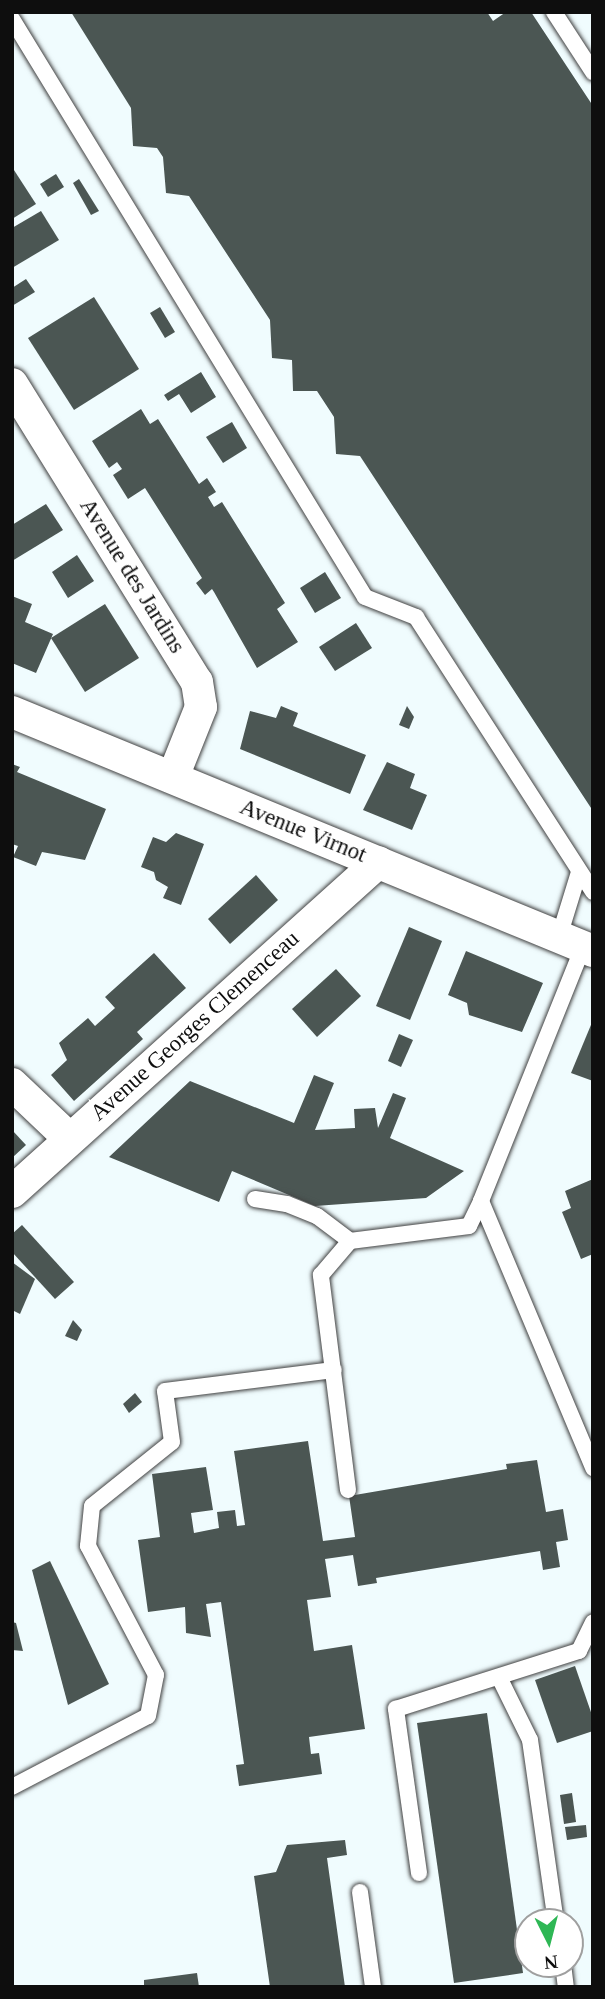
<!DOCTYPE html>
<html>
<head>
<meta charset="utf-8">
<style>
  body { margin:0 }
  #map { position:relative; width:605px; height:1999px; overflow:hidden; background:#f0fcfe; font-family:Georgia,serif }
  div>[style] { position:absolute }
  .building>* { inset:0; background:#4b5653 }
  .roads { filter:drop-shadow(0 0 2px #414141) drop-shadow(0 0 2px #414141) }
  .service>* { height:16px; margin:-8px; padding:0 8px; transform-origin:8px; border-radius:8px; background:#fff }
  .minor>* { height:32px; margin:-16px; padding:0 16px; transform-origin:16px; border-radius:16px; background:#fff }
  span { translate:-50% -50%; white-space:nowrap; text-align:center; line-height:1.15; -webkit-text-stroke:7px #fff; paint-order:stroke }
  .street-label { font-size:23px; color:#0e0e0e }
  .frame { position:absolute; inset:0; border:14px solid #0e0e0e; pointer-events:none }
  .north { position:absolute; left:514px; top:1908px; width:70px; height:70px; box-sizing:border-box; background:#fff; border:2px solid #9f9f9f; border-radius:50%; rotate:174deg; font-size:19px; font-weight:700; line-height:28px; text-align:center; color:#0e0e0e }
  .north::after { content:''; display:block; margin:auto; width:24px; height:32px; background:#2eb755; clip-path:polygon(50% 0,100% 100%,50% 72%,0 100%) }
</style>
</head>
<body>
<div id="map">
  <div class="building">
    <div style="clip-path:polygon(71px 12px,487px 12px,493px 21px,506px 12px,531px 12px,593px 106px,593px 811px,360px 456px,336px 454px,334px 417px,317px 391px,293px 391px,292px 360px,272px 358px,270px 320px,189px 196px,166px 193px,163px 157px,157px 148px,133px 146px,131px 108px)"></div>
    <div style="clip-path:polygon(12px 167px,36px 204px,12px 219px)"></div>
    <div style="clip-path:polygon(56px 174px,64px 187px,48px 197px,40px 184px)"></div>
    <div style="clip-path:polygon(79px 179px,99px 211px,91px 215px,73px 183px)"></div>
    <div style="clip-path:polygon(41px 211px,59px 240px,12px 268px,12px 228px)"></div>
    <div style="clip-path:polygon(26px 279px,35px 292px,12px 306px,12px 288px)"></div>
    <div style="clip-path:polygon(94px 297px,139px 369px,74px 410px,28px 338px)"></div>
    <div style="clip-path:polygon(160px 307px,175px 332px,165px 338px,150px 313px)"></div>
    <div style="clip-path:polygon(201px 372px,216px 397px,191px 413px,179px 394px,168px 401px,164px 395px)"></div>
    <div style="clip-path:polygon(141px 409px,150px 424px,158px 419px,199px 484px,207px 478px,216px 492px,208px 497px,214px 507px,222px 502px,285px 603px,277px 609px,298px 642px,257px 668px,214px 592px,212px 589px,205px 595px,196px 583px,202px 578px,145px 488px,128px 499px,113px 475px,122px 469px,117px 462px,109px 468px,92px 441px)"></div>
    <div style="clip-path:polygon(232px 422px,247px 448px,223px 463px,206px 437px)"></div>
    <div style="clip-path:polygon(46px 504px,63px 530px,12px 561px,12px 525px)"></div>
    <div style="clip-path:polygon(77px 555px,94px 581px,68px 598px,52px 572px)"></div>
    <div style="clip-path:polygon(325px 572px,341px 598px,315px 613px,300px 588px)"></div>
    <div style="clip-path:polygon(12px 596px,32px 604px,25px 622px,53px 634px,36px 673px,12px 663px)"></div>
    <div style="clip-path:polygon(105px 604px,139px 658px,85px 692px,51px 638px)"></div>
    <div style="clip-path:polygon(356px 623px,372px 648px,335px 671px,319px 647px)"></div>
    <div style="clip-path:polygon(281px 706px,298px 713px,293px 726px,366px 755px,350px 794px,240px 749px,250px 711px,276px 718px)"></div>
    <div style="clip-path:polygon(407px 706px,414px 717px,409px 729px,399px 725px)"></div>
    <div style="clip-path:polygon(387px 762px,415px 774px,410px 788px,427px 795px,412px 830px,363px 810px)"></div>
    <div style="clip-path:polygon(12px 764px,20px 767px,17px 772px,106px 809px,85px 860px,42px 852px,36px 866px,13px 857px,18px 846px,12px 844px)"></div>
    <div style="clip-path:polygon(176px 833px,204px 844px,181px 905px,163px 898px,168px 887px,156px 880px,154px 872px,141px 867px,153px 837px,166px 842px)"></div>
    <div style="clip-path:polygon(256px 875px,278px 900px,230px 944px,208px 919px)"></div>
    <div style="clip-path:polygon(409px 927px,442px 941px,410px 1020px,376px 1006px)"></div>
    <div style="clip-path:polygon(466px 951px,543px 983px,522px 1032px,469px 1015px,467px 1003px,448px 995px)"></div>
    <div style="clip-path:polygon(154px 953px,186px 988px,137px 1032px,143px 1039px,74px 1101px,51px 1075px,67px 1060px,59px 1043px,88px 1018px,95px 1026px,115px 1008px,105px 997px)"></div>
    <div style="clip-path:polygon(336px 969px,361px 996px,317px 1037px,292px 1009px)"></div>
    <div style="clip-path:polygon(593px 1020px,593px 1081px,571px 1073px)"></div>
    <div style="clip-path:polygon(399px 1034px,413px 1040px,401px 1067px,388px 1061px)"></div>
    <div style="clip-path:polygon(314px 1075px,334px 1083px,315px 1130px,355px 1128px,354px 1109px,375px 1108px,378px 1128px,393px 1093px,406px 1098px,390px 1138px,464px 1171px,426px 1198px,315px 1206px,232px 1171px,219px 1202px,109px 1157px,190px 1081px,294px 1123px)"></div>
    <div style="clip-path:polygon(12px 1130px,26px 1145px,12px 1158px)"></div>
    <div style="clip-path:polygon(593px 1179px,593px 1254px,581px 1259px,562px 1212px,571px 1208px,565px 1191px)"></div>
    <div style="clip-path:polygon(22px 1225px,74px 1282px,55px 1299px,12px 1252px,12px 1234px)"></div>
    <div style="clip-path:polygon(12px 1262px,35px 1279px,20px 1314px,12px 1310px)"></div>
    <div style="clip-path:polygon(73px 1320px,82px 1330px,77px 1341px,65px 1336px)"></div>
    <div style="clip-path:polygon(135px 1393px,142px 1402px,129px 1413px,123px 1404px)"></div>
    <div style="clip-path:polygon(308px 1441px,323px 1541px,355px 1537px,349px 1496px,507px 1469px,506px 1464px,537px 1460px,546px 1512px,563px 1509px,568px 1540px,556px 1542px,560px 1567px,543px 1570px,540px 1551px,376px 1578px,377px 1583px,358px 1586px,353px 1555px,325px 1559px,331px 1597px,307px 1600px,314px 1651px,352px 1645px,365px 1729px,309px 1737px,311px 1754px,319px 1753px,322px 1774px,239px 1786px,236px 1765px,244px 1764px,221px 1602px,206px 1604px,211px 1637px,186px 1633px,185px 1607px,148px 1612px,138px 1540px,160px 1537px,152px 1474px,206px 1467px,213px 1510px,191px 1513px,194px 1533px,219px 1528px,217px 1512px,235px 1510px,237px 1526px,245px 1525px,234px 1451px)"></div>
    <div style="clip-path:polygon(50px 1561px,109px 1684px,68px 1705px,32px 1570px)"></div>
    <div style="clip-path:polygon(12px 1622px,16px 1623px,23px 1651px,12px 1650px)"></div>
    <div style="clip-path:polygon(575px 1666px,593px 1718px,593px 1731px,557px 1743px,535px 1680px)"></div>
    <div style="clip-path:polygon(487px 1713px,523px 1973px,454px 1983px,417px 1723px)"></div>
    <div style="clip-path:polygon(572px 1793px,576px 1822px,564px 1824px,560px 1795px)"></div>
    <div style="clip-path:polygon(586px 1825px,587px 1837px,567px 1840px,565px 1827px)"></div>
    <div style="clip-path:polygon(345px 1840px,347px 1855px,327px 1858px,345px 1987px,270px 1987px,254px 1876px,276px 1872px,287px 1845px)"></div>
    <div style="clip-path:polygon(197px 1973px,199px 1987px,144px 1987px,144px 1980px)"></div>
  </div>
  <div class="roads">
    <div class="service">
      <div style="left:554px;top:12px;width:72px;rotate:57deg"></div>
      <div style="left:12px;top:19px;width:677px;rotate:58.59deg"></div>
      <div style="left:365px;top:597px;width:55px;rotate:21.4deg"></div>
      <div style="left:416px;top:617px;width:327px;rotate:57.2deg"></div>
      <div style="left:559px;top:937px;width:68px;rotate:-72.9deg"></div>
      <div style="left:583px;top:947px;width:274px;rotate:111.9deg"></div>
      <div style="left:481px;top:1201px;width:290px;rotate:67.2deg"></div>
      <div style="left:255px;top:1199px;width:32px;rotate:9deg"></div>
      <div style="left:287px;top:1204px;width:32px;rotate:22deg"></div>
      <div style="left:317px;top:1216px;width:41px;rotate:37.1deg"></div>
      <div style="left:350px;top:1241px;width:120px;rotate:-7.2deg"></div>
      <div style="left:469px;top:1226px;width:28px;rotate:-64deg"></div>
      <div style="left:348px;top:1490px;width:217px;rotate:-97.2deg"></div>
      <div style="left:321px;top:1275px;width:45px;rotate:-49.5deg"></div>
      <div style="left:499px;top:1677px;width:70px;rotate:63.8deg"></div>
      <div style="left:530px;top:1740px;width:184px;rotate:81.9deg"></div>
      <div style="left:12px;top:1787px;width:153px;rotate:-27.6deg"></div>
      <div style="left:148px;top:1716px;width:42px;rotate:-79deg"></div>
      <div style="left:156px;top:1675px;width:146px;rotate:-117.8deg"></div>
      <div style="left:88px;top:1546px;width:40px;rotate:-84.3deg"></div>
      <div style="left:92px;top:1506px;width:102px;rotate:-38.7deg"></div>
      <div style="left:172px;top:1442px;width:51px;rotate:-97.8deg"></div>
      <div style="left:165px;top:1391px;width:170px;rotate:-7.1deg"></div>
      <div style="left:419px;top:1873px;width:166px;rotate:-98deg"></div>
      <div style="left:396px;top:1709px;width:192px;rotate:-17.6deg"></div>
      <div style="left:579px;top:1651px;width:32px;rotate:-64deg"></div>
      <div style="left:360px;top:1892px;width:96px;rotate:82.2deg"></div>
      <div style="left:563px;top:1964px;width:23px;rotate:83deg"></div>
    </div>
    <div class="minor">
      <div style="left:12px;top:384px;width:351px;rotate:58.2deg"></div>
      <div style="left:197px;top:682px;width:25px;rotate:81deg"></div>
      <div style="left:201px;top:707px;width:75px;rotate:111.8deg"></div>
      <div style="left:12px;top:712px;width:628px;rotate:22.36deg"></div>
      <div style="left:12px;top:1084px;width:80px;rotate:43.5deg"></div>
      <div style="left:12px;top:1192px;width:493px;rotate:-42deg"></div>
    </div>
  </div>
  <div class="street-label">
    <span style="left:132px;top:576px;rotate:58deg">Avenue des Jardins</span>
    <span style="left:303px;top:831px;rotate:22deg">Avenue Virnot</span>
    <span style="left:195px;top:1026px;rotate:-42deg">Avenue Georges Clemenceau</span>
  </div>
  <div class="frame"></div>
  <div class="north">N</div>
</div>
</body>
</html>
